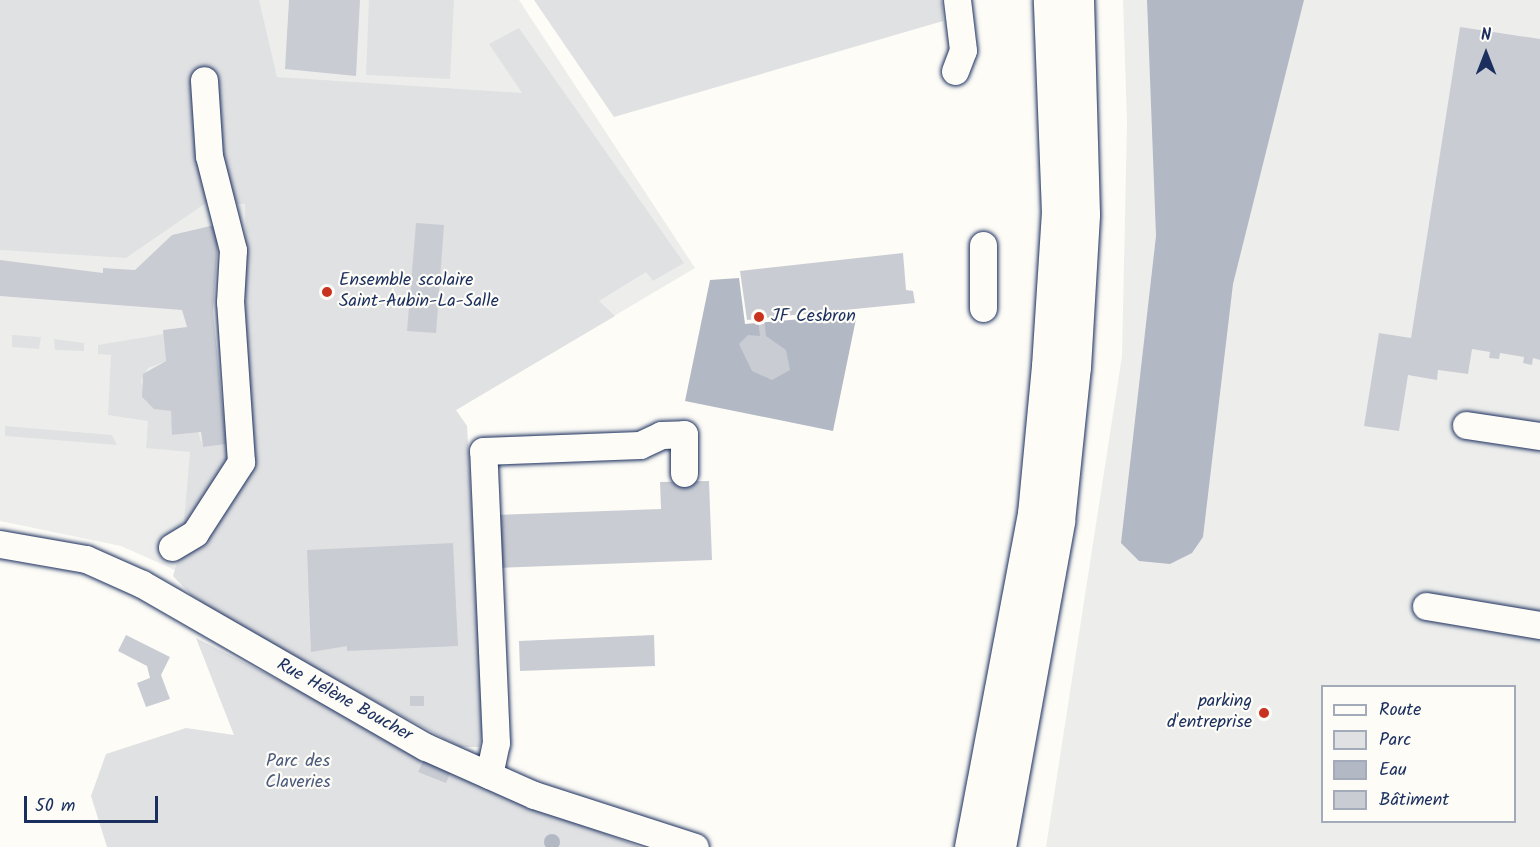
<!DOCTYPE html>
<html>
<head>
<meta charset="utf-8">
<style>
  body { margin:0 }
  #map { position:relative; width:1540px; height:847px; overflow:hidden; background:#fdfcf7; font-family:Kalam,sans-serif }
  div>[style] { position:absolute }
  .built>* { inset:0; background:#edeeec }
  .green>* { inset:0; background:#e0e1e3 }
  .water>* { inset:0; background:#b3b8c5 }
  .round { border-radius:50% }
  .building>* { inset:0; background:#c9ccd3 }
  .roads { filter:drop-shadow(0 0 2px #1b2f5e) drop-shadow(0 0 2px #1b2f5e) }
  .minor>* { height:27px; margin:-13.5px; padding:0 13.5px; transform-origin:13.5px; border-radius:13.5px; background:#fdfcf7 }
  .highway>* { height:33px; margin:-16.5px; padding:0 16.5px; transform-origin:16.5px; border-radius:16.5px; background:#fdfcf7 }
  .dots>* { width:16px; height:16px; translate:-50% -50%; box-sizing:border-box; border:3px solid #fdfcf7; border-radius:50% }
  span { translate:-50% -50%; white-space:nowrap; text-align:center; line-height:1.15; -webkit-text-stroke:4.5px #fdfcf7; paint-order:stroke }
  .poi-label { font-size:18px; color:#1b2f5e }
  .left { translate:0 -50%; text-align:left }
  .right { translate:-100% -50%; text-align:right }
  .street-label { font-size:18px; color:#1b2f5e }
  .park-label { font-size:18px; color:#4c5c7f }
  .legend { position:absolute; left:1321px; top:685px; width:195px; height:138px; box-sizing:border-box; background:#fdfcf7; border:2px solid #a3aaba; margin:0; padding:8px 10px; list-style:none; font-size:18px; color:#1b2f5e }
  .legend li { display:flex; align-items:center; gap:12px; height:30px }
  .legend b { width:30px; border:2px solid #a3aaba }
  .north { position:absolute; left:1456px; top:24px; width:60px; height:60px; -webkit-text-stroke:4px #fdfcf7; paint-order:stroke; rotate:0deg; font-size:16px; font-weight:700; line-height:24px; text-align:center; color:#1b2f5e }
  .north::after { content:''; display:block; margin:auto; width:21px; height:27px; background:#1b2f5e; clip-path:polygon(50% 0,100% 100%,50% 72%,0 100%) }
  .scale { position:absolute; left:24px; top:796px; width:134px; height:27px; box-sizing:border-box; border:3px solid #1b2f5e; border-top:0; padding-left:8px; font-size:18px; line-height:21px; white-space:nowrap; color:#1b2f5e; -webkit-text-stroke:4px #fdfcf7; paint-order:stroke }
</style>
</head>
<body>
<div id="map">
  <div class="built">
    <div style="clip-path:polygon(0 0,519px 0,695px 268px,456px 410px,202px 582px,121px 546px,0 521px)"></div>
    <div style="clip-path:polygon(evenodd,1123px 0,1540px 0,1540px 847px,1046px 847px,1122px 356px,1127px 123px,1123px 0,1322px 686px,1514px 686px,1514px 822px,1322px 822px,1322px 686px)"></div>
  </div>
  <div class="green">
    <div style="clip-path:polygon(0 0,259px 0,277px 77px,522px 93px,489px 44px,519px 28px,684px 263px,653px 281px,646px 272px,599px 301px,615px 316px,456px 410px,467px 426px,484px 728px,479px 747px,460px 747px,253px 636px,191px 595px,173px 576px,180px 552px,247px 464px,246px 297px,237px 296px,246px 253px,245px 204px,206px 203px,126px 258px,0 250px)"></div>
    <div style="clip-path:polygon(369px 0,454px 0,450px 79px,366px 75px)"></div>
    <div style="clip-path:polygon(534px 0,942px 0,943px 21px,614px 117px)"></div>
    <div style="clip-path:polygon(164px 334px,166px 361px,148px 368px,141px 381px,146px 402px,171px 411px,173px 435px,198px 432px,203px 447px,225px 444px,223px 410px,231px 409px,236px 450px,183px 532px,190px 452px,146px 448px,148px 421px,108px 415px,111px 355px,98px 354px,98px 345px)"></div>
    <div style="clip-path:polygon(12px 335px,41px 337px,39px 349px,12px 347px)"></div>
    <div style="clip-path:polygon(54px 339px,84px 343px,84px 351px,55px 350px)"></div>
    <div style="clip-path:polygon(5px 426px,112px 435px,117px 445px,5px 436px)"></div>
    <div style="clip-path:polygon(196px 638px,503px 794px,640px 847px,107px 847px,91px 796px,106px 754px,186px 728px,234px 735px)"></div>
  </div>
  <div class="water">
    <div style="clip-path:polygon(1147px 0,1304px 0,1233px 284px,1203px 537px,1192px 553px,1170px 564px,1139px 561px,1121px 543px,1156px 236px)"></div>
    <div style="clip-path:polygon(739px 278px,745px 324px,857px 314px,833px 431px,685px 401px,710px 280px)"></div>
    <div class="round" style="left:544px;top:834px;width:16px;height:16px"></div>
  </div>
  <div class="building">
    <div style="clip-path:polygon(289px 0,360px 0,356px 76px,285px 69px)"></div>
    <div style="clip-path:polygon(1460px 27px,1540px 39px,1540px 360px,1533px 358px,1532px 365px,1523px 363px,1524px 357px,1500px 353px,1499px 359px,1489px 358px,1490px 352px,1472px 349px,1468px 374px,1438px 370px,1437px 380px,1408px 375px,1399px 431px,1364px 426px,1379px 333px,1411px 338px)"></div>
    <div style="clip-path:polygon(416px 223px,444px 225px,436px 333px,407px 331px)"></div>
    <div style="clip-path:polygon(219px 224px,213px 311px,226px 444px,203px 447px,201px 432px,172px 435px,171px 411px,154px 409px,142px 397px,143px 374px,166px 361px,163px 330px,187px 327px,182px 310px,0 296px,0 260px,103px 273px,103px 268px,135px 270px,172px 235px)"></div>
    <div style="clip-path:polygon(903px 253px,906px 290px,913px 291px,915px 303px,764px 318px,766px 336px,786px 350px,790px 370px,772px 380px,752px 371px,739px 344px,748px 335px,760px 336px,758px 319px,747px 320px,740px 271px)"></div>
    <div style="clip-path:polygon(709px 481px,712px 560px,497px 568px,495px 515px,661px 509px,660px 482px)"></div>
    <div style="clip-path:polygon(453px 543px,458px 646px,347px 651px,347px 646px,311px 652px,307px 550px)"></div>
    <div style="clip-path:polygon(126px 635px,170px 657px,161px 675px,170px 699px,146px 707px,137px 683px,150px 678px,147px 666px,118px 651px)"></div>
    <div style="clip-path:polygon(654px 635px,655px 666px,520px 671px,519px 641px)"></div>
    <div style="clip-path:polygon(410px 696px,424px 696px,424px 706px,410px 706px)"></div>
    <div style="clip-path:polygon(424px 759px,451px 771px,446px 783px,418px 772px)"></div>
  </div>
  <div class="roads">
    <div class="minor">
      <div style="left:955px;top:71px;width:22px;rotate:-69deg"></div>
      <div style="left:963px;top:50px;width:50px;rotate:-96.8deg"></div>
      <div style="left:983px;top:245px;width:63px;rotate:90deg"></div>
      <div style="left:1466px;top:425px;width:75px;rotate:8.5deg"></div>
      <div style="left:0;top:544px;width:87px;rotate:9.9deg"></div>
      <div style="left:86px;top:559px;width:61px;rotate:24.1deg"></div>
      <div style="left:142px;top:584px;width:327px;rotate:29.9deg"></div>
      <div style="left:426px;top:747px;width:118px;rotate:24deg"></div>
      <div style="left:534px;top:795px;width:169px;rotate:17.9deg"></div>
      <div style="left:172px;top:547px;width:27px;rotate:-31deg"></div>
      <div style="left:195px;top:533px;width:85px;rotate:-57.1deg"></div>
      <div style="left:241px;top:462px;width:160px;rotate:-93.9deg"></div>
      <div style="left:230px;top:302px;width:52px;rotate:-86.7deg"></div>
      <div style="left:233px;top:250px;width:97px;rotate:-104.3deg"></div>
      <div style="left:209px;top:156px;width:76px;rotate:-93.8deg"></div>
      <div style="left:1426px;top:606px;width:116px;rotate:9.5deg"></div>
      <div style="left:489px;top:775px;width:33px;rotate:-78deg"></div>
      <div style="left:496px;top:743px;width:292px;rotate:-92.5deg"></div>
      <div style="left:483px;top:451px;width:157px;rotate:-2.2deg"></div>
      <div style="left:640px;top:445px;width:23px;rotate:-25deg"></div>
      <div style="left:661px;top:435px;width:23px;rotate:-2deg"></div>
      <div style="left:684px;top:434px;width:39px;rotate:90deg"></div>
    </div>
    <div class="highway">
      <div style="left:971px;top:847px;width:339px;rotate:-79.3deg"></div>
      <div style="left:1034px;top:514px;width:149px;rotate:-84.6deg"></div>
      <div style="left:1048px;top:366px;width:153px;rotate:-86.3deg"></div>
      <div style="left:1058px;top:213px;width:213px;rotate:-92.2deg"></div>
      <div style="left:999px;top:847px;width:331px;rotate:-79.7deg"></div>
      <div style="left:1058px;top:521px;width:155px;rotate:-84.1deg"></div>
      <div style="left:1074px;top:367px;width:153px;rotate:-86.6deg"></div>
      <div style="left:1083px;top:214px;width:214px;rotate:-91.6deg"></div>
    </div>
  </div>
  <div class="dots">
    <div style="left:327px;top:292px;background:#c8321e"></div>
    <div style="left:759px;top:317px;background:#c8321e"></div>
    <div style="left:1264px;top:713px;background:#c8321e"></div>
  </div>
  <div class="poi-label">
    <span class="left" style="left:339px;top:292px">Ensemble scolaire<br>Saint-Aubin-La-Salle</span>
    <span class="left" style="left:771px;top:317px">JF Cesbron</span>
    <span class="right" style="left:1252px;top:713px">parking<br>d'entreprise</span>
  </div>
  <div class="street-label">
    <span style="left:344px;top:701px;rotate:29deg">Rue Hélène Boucher</span>
  </div>
  <div class="park-label">
    <span style="left:298px;top:773px">Parc des<br>Claveries</span>
  </div>
  <ul class="legend">
  <li><b style="height:8px;background:#fdfcf7"></b>Route</li>
  <li><b style="height:16px;background:#e0e1e3"></b>Parc</li>
  <li><b style="height:16px;background:#b3b8c5"></b>Eau</li>
  <li><b style="height:16px;background:#c9ccd3"></b>Bâtiment</li>
  </ul>
  <div class="north">N</div>
  <div class="scale">50 m</div>
</div>
</body>
</html>
